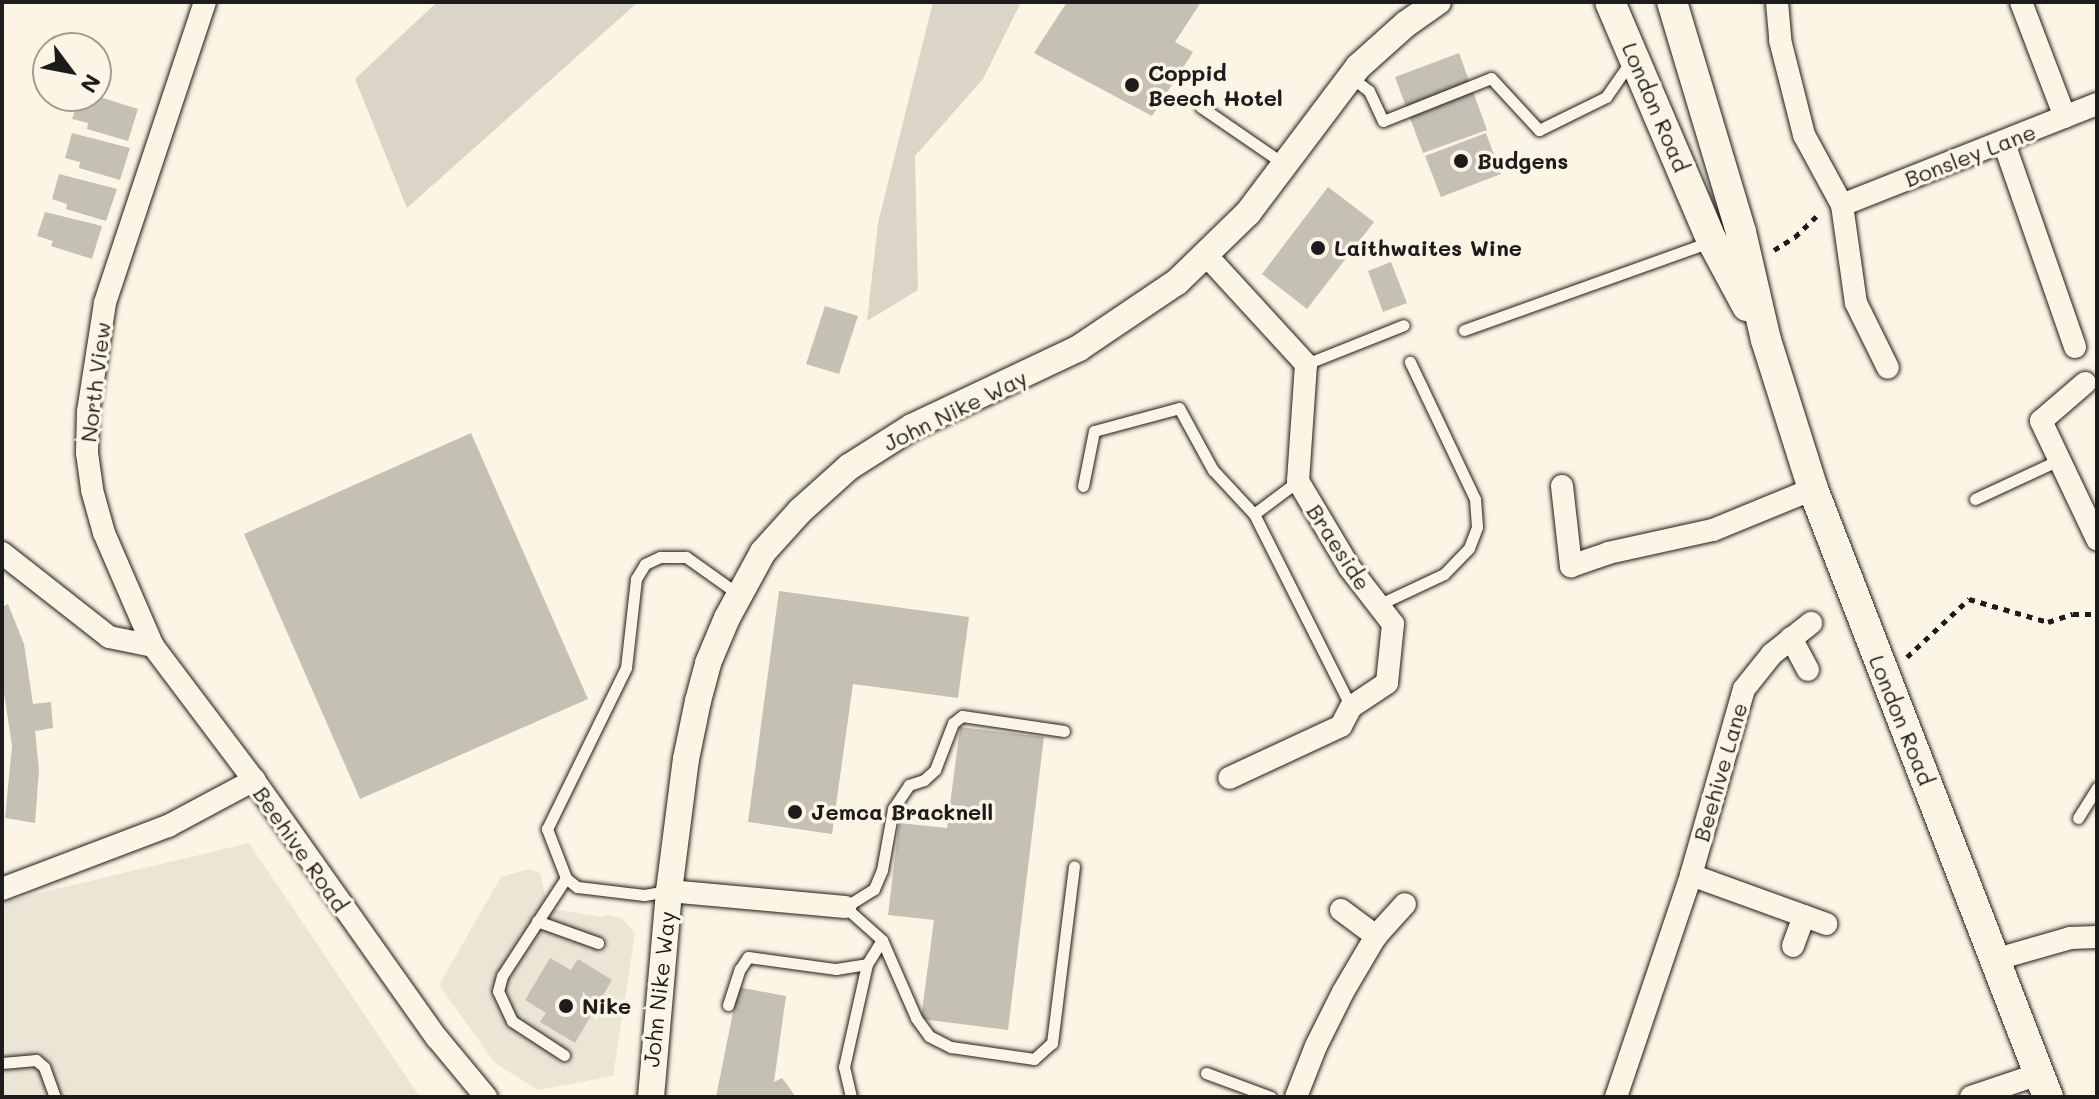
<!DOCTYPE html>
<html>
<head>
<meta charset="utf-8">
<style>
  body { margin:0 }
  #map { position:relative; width:2099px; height:1099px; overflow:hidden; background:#fcf5e5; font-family:Mali,sans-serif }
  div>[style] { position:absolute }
  .built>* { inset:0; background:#ebe5d6 }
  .green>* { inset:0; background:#dbd5c8 }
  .building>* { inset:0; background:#c4c0b3 }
  .path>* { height:5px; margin-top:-2.5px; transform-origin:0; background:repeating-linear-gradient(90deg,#1c1c1c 0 6px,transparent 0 12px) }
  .roads { filter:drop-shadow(0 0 2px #1c1c1c) drop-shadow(0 0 2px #1c1c1c) }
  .service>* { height:11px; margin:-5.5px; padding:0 5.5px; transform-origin:5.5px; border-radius:5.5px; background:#fcf5e5 }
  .minor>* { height:22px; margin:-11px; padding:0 11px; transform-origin:11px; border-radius:11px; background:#fcf5e5 }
  .tertiary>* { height:26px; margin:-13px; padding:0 13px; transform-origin:13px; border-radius:13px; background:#fcf5e5 }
  .secondary>* { height:30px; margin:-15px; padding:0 15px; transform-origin:15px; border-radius:15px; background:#fcf5e5 }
  .dots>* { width:22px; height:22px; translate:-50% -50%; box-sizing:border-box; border:4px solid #fcf5e5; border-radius:50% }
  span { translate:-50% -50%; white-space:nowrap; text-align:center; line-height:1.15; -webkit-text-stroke:7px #fcf5e5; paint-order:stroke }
  .poi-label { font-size:22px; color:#1c1c1c; font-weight:700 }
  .left { translate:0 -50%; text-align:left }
  .street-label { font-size:22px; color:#1c1c1c }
  .frame { position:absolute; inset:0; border:4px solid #1c1c1c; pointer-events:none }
  .north { position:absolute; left:32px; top:32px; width:80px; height:80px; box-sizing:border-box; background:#fcf5e5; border:2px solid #a29e95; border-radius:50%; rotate:122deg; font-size:22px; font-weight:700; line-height:32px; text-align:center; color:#1c1c1c }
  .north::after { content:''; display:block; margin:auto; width:28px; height:36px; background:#1c1c1c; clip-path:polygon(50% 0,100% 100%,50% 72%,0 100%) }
</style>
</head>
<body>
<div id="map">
  <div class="built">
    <div style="clip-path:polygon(249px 843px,420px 1097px,2px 1097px,2px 902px)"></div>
    <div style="clip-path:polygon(528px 869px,540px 873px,548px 908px,600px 917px,609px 915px,621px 918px,635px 933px,613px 1076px,538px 1090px,495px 1063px,439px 985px,501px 877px)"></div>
  </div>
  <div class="green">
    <div style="clip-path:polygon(437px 2px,638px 2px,407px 208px,355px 79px)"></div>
    <div style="clip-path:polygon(933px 2px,1021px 2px,983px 79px,915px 156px,918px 290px,867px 321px,878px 223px)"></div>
  </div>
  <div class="building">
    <div style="clip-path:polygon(1067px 2px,1201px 2px,1175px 42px,1193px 52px,1152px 116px,1034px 53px)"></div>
    <div style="clip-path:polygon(1459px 53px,1487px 130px,1423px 153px,1395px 77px)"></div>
    <div style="clip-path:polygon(80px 96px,99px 100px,100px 97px,138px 109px,128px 141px,87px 129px,88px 123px,72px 119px)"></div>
    <div style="clip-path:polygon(72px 133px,130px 148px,120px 180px,79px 168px,80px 162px,65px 158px)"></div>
    <div style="clip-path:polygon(1486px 133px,1501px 174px,1441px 197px,1425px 156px)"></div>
    <div style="clip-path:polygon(59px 174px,117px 189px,106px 221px,66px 209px,67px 204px,52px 199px)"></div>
    <div style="clip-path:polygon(1328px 187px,1374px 222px,1307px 309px,1262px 274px)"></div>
    <div style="clip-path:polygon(45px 212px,102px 226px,92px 259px,51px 246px,53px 241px,37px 236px)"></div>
    <div style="clip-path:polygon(1391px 262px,1407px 303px,1383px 312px,1368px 271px)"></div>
    <div style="clip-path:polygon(825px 306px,858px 316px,839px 374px,806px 364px)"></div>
    <div style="clip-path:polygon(471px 433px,588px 699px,360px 799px,244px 534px)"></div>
    <div style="clip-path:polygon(779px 591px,969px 617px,958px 698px,853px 684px,832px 834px,748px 822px)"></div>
    <div style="clip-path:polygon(8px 604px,24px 644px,33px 704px,51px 702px,53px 728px,35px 731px,39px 770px,35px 823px,5px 818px,12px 746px,2px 680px,2px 607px)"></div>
    <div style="clip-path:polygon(960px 727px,1044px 737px,1008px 1030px,921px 1019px,934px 920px,888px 915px,899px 823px,947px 828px)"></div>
    <div style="clip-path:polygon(550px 958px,571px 970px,578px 959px,612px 980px,575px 1043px,540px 1022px,546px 1013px,525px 1000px)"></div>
    <div style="clip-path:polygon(738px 987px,786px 996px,774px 1082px,782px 1078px,796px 1097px,716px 1097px)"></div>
  </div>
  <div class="path">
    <div style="left:1774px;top:250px;width:25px;rotate:-32deg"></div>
    <div style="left:1795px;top:237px;width:33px;rotate:-44deg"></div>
    <div style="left:1907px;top:657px;width:85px;rotate:-43.1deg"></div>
    <div style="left:1969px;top:599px;width:82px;rotate:16.2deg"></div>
    <div style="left:2048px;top:622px;width:26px;rotate:-18deg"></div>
    <div style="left:2073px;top:614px;width:24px"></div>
  </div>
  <div class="roads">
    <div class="service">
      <div style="left:1351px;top:77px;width:23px;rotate:38deg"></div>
      <div style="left:1369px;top:91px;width:33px;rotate:65deg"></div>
      <div style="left:1383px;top:121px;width:116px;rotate:-21.7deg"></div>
      <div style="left:1491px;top:78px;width:71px;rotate:47.3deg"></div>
      <div style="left:1539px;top:130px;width:75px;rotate:-26.2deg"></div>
      <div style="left:1606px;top:97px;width:44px;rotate:-55.2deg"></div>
      <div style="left:1201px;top:107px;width:101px;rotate:34.5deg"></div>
      <div style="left:1464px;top:330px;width:263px;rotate:-19.7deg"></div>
      <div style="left:1306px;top:364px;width:105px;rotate:-21.7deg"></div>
      <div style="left:1298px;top:481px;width:55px;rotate:143.1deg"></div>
      <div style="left:1254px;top:514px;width:216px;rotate:63.3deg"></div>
      <div style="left:1083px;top:486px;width:56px;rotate:-78.7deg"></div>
      <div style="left:1094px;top:431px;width:88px;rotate:-15.1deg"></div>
      <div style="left:1179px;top:408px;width:71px;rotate:61.3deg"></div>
      <div style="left:1213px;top:470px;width:60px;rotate:47deg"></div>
      <div style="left:1975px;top:499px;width:93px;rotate:-24.9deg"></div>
      <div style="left:1378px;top:605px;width:73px;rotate:-25.2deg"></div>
      <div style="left:1444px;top:574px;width:36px;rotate:-46deg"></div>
      <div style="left:1469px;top:548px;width:22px;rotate:-69deg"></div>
      <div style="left:1477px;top:527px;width:28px;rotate:-94deg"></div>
      <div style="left:1475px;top:499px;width:152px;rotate:-115.4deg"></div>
      <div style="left:1064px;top:731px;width:103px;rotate:-171.6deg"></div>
      <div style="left:962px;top:716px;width:11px;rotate:142deg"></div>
      <div style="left:953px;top:723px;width:50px;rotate:111deg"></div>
      <div style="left:935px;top:770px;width:15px;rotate:138deg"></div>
      <div style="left:924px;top:780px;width:16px;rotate:162deg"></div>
      <div style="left:909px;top:785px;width:29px;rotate:124deg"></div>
      <div style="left:893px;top:809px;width:62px;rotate:100.2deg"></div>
      <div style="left:882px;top:870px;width:21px;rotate:113deg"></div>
      <div style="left:874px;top:889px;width:34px;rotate:148deg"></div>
      <div style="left:845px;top:907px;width:50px;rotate:41.7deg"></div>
      <div style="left:882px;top:940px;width:85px;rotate:66.4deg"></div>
      <div style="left:916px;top:1018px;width:22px;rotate:54deg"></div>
      <div style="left:929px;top:1036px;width:25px;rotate:27deg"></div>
      <div style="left:951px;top:1047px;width:84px;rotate:8.2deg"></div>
      <div style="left:1034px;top:1059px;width:24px;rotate:-42deg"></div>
      <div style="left:1052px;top:1043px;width:178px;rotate:-82.9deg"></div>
      <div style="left:2078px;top:818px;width:36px;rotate:-58deg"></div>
      <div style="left:667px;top:891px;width:23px;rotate:170deg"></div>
      <div style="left:644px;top:895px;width:67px;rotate:-173.2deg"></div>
      <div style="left:577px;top:887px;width:14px;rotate:-141deg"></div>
      <div style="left:566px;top:878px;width:53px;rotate:-111.2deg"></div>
      <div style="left:547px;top:829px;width:179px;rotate:-63.9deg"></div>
      <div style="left:626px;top:668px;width:90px;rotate:-83.6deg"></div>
      <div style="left:636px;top:579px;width:17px;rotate:-59deg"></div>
      <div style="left:645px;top:564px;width:17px;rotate:-25deg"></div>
      <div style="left:660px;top:557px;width:26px"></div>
      <div style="left:686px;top:557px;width:64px;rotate:35.4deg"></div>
      <div style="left:537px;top:921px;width:65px;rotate:19.8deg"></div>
      <div style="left:728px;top:1005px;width:38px;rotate:-72deg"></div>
      <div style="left:740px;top:969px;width:14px;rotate:-56deg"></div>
      <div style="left:748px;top:957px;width:89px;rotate:7.8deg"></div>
      <div style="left:836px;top:969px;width:31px;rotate:-9deg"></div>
      <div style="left:564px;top:1055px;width:62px;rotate:-146.8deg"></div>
      <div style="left:512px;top:1021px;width:33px;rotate:-115deg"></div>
      <div style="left:498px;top:991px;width:16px;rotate:-75deg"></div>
      <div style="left:502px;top:976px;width:117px;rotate:-56.9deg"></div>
      <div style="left:2px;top:1063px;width:34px;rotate:-5deg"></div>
      <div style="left:36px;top:1060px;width:11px;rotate:41deg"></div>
      <div style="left:44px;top:1067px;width:32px;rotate:70deg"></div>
      <div style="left:1206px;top:1073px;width:69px;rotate:20.3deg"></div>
      <div style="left:851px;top:1097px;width:31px;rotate:-103deg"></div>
      <div style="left:844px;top:1067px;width:106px;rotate:-77.4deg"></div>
      <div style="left:867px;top:964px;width:28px;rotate:-58deg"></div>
    </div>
    <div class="minor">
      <div style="left:205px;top:2px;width:317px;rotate:108.4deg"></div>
      <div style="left:105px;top:303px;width:110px;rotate:98.9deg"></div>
      <div style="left:88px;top:412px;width:41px;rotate:91.4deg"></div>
      <div style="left:87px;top:453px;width:37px;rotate:82deg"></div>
      <div style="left:92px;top:490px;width:45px;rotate:74.4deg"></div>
      <div style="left:104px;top:533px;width:123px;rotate:66.6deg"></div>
      <div style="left:153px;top:646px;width:168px;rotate:53deg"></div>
      <div style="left:254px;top:780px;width:316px;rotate:54.7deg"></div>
      <div style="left:437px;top:1038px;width:77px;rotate:50.3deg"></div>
      <div style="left:1777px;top:2px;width:38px;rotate:85deg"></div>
      <div style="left:1780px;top:40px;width:98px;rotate:75.8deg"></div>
      <div style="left:1804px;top:135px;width:80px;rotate:61.5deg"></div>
      <div style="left:1842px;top:205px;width:99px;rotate:81.9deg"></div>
      <div style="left:1856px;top:303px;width:72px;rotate:63.8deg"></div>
      <div style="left:2021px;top:2px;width:123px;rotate:69.1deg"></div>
      <div style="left:2004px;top:143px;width:216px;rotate:70.8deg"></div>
      <div style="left:1842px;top:205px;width:274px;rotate:-21.6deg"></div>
      <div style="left:1207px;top:256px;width:147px;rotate:47.5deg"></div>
      <div style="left:1306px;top:364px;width:117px;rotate:93.9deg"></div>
      <div style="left:1298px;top:481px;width:100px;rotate:59.3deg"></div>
      <div style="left:1349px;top:567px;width:72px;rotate:52.3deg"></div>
      <div style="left:1393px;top:624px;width:59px;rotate:95.8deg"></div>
      <div style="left:1387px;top:683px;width:43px;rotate:146.3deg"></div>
      <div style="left:1351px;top:707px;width:21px;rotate:118deg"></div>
      <div style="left:1341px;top:726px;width:123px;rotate:155.1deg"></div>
      <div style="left:2085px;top:383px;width:58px;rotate:139.2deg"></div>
      <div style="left:2041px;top:421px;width:131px;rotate:64.6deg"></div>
      <div style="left:1562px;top:486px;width:81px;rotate:83.6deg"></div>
      <div style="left:1571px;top:566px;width:39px;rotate:-19deg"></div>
      <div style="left:1608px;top:553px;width:107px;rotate:-12.4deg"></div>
      <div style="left:1713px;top:530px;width:108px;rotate:-22.3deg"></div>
      <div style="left:2px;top:553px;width:136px;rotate:38.1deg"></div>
      <div style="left:109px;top:637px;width:45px;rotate:11.6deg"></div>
      <div style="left:1791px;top:638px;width:36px;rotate:62deg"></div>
      <div style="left:1691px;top:875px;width:144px;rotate:19.9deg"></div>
      <div style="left:2px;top:889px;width:178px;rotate:-20.8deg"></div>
      <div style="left:168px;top:826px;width:98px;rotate:-28.1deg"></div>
      <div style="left:669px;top:891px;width:177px;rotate:5.2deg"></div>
      <div style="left:1341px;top:910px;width:44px;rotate:36.6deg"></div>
      <div style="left:1793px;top:946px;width:32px;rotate:-70deg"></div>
      <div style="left:1997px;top:959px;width:76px;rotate:-16deg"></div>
      <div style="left:2070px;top:938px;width:27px;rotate:-2deg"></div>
      <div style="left:1296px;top:1097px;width:55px;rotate:-68.6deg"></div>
      <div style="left:1316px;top:1046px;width:60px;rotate:-63.4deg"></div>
      <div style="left:1343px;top:992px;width:65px;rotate:-59.5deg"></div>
      <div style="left:1376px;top:936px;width:43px;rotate:-47.8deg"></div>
      <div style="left:1616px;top:1097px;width:234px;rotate:-71.3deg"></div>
      <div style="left:1691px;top:875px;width:193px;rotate:-74.1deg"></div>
      <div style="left:1744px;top:689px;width:45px;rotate:-51.3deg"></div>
      <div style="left:1772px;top:654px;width:50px;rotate:-38.5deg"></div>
      <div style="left:1971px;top:1097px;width:72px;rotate:-18.7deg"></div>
    </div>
    <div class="tertiary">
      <div style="left:651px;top:1097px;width:207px;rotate:-85deg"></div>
      <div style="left:669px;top:891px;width:133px;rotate:-82.7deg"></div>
      <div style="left:686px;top:759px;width:59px;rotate:-78.3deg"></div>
      <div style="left:698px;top:701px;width:39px;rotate:-75deg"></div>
      <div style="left:708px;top:663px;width:49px;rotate:-67.1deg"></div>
      <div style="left:727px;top:618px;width:75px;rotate:-61.4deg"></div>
      <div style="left:763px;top:552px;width:55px;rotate:-47.9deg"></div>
      <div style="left:800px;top:511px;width:66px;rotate:-41.9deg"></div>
      <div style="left:849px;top:467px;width:75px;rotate:-32.4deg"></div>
      <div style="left:912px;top:427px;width:185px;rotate:-25.3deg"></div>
      <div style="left:1079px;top:348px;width:118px;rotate:-34deg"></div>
      <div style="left:1177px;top:282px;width:99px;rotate:-44.2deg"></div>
      <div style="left:1248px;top:213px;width:183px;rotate:-53deg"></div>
      <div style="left:1358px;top:67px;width:64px;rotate:-41.9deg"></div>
      <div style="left:1406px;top:24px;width:39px;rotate:-35deg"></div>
    </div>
    <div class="secondary">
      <div style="left:1610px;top:2px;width:260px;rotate:66.9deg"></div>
      <div style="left:1712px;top:241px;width:74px;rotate:61.7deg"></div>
      <div style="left:1672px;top:2px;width:240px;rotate:73.3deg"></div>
      <div style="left:1741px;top:232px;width:111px;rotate:77deg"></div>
      <div style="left:1766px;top:340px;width:156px;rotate:72.5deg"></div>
      <div style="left:1813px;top:489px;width:652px;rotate:68.87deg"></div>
    </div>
  </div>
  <div class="dots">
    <div style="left:1132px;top:85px;background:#1c1c1c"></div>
    <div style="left:1461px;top:161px;background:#1c1c1c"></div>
    <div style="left:1318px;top:248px;background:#1c1c1c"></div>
    <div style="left:795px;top:812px;background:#1c1c1c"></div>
    <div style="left:566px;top:1006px;background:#1c1c1c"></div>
  </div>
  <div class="poi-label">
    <span class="left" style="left:1148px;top:85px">Coppid<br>Beech Hotel</span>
    <span class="left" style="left:1477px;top:161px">Budgens</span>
    <span class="left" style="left:1334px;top:248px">Laithwaites Wine</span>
    <span class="left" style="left:811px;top:812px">Jemca Bracknell</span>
    <span class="left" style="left:582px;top:1006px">Nike</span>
  </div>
  <div class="street-label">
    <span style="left:1656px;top:107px;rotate:67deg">London Road</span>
    <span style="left:1970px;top:155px;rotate:-21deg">Bonsley Lane</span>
    <span style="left:95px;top:382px;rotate:-83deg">North View</span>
    <span style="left:955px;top:410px;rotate:-26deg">John Nike Way</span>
    <span style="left:1339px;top:547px;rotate:57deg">Braeside</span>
    <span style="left:1902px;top:720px;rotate:68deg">London Road</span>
    <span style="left:1720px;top:772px;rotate:-74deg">Beehive Lane</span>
    <span style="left:301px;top:849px;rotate:55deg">Beehive Road</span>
    <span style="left:659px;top:989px;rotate:-84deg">John Nike Way</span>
  </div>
  <div class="frame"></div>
  <div class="north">N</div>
</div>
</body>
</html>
